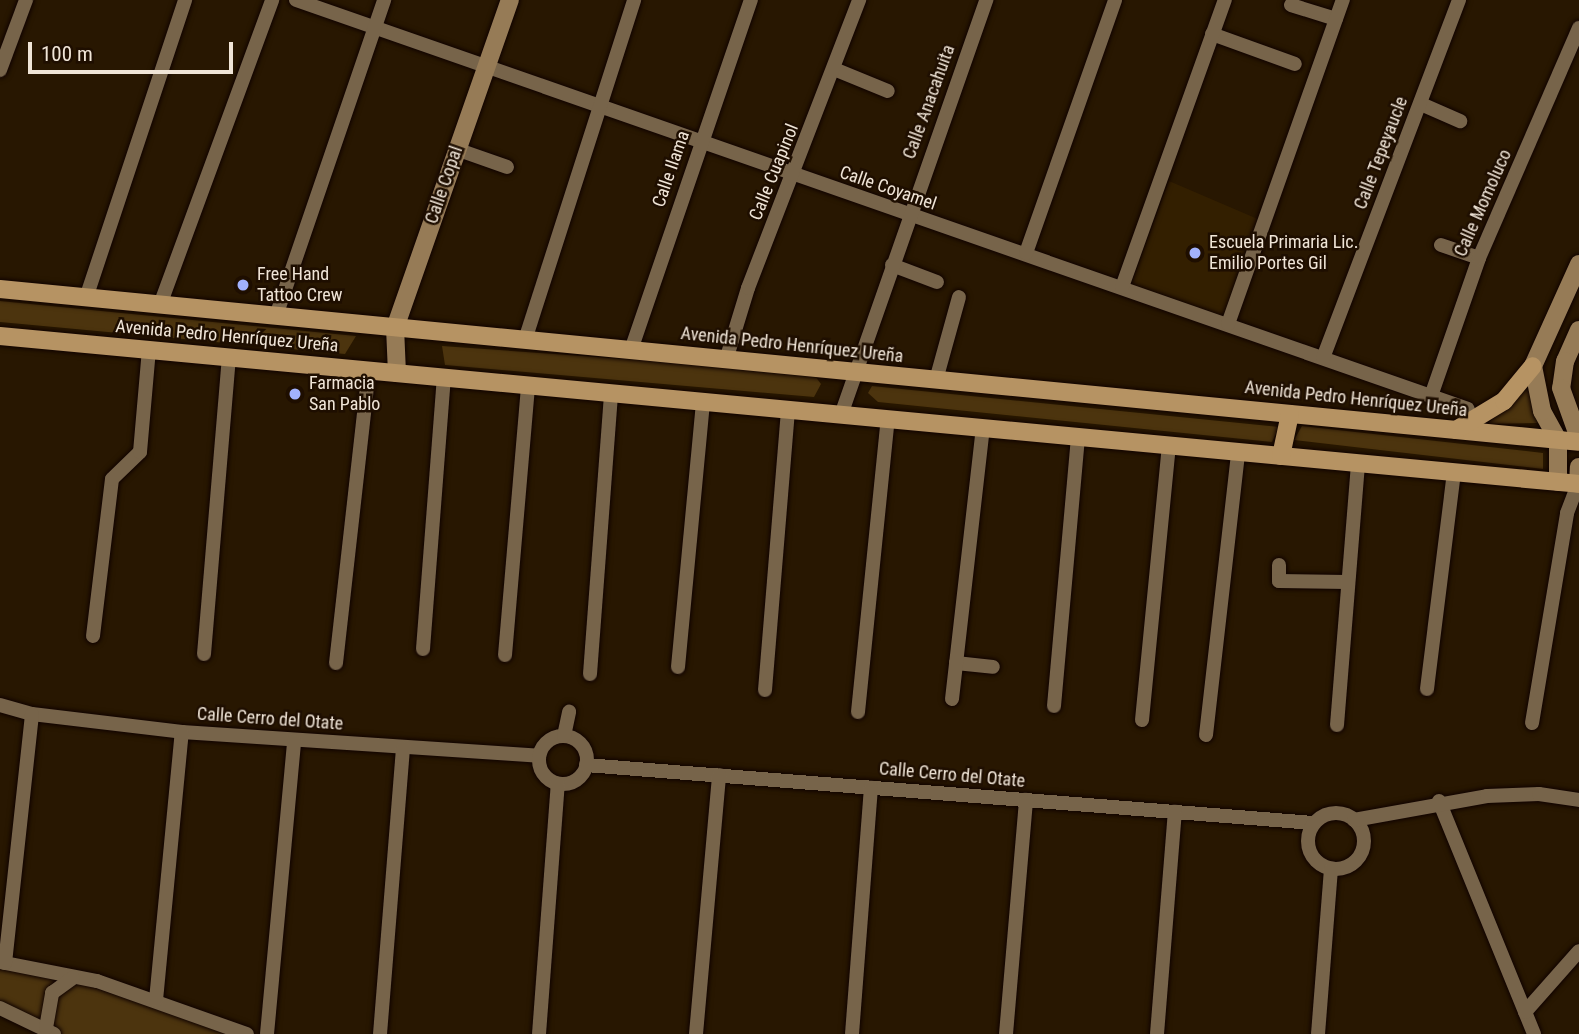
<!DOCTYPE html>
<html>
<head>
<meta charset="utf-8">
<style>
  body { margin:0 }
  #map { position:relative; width:1579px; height:1034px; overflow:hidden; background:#281701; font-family:"Roboto Condensed",sans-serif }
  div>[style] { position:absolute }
  .built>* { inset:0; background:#331f00 }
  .green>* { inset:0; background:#4c340e }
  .roads { filter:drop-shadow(0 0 2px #100300) drop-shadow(0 0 2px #100300) }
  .street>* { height:14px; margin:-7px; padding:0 7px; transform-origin:7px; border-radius:7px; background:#77644a }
  .street>.ring { margin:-7px; padding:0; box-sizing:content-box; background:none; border:14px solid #77644a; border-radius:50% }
  .secondary>* { height:18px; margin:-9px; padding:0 9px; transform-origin:9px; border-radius:9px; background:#967b56 }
  .primary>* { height:18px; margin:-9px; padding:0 9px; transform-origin:9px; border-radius:9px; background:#b69363 }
  .dots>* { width:19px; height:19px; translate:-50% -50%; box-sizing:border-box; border:4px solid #1e0e00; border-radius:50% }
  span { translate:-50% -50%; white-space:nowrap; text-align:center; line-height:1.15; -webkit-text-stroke:5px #1e0e00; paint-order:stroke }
  .street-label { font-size:18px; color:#f0e5d7 }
  .poi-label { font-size:18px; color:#f0e5d7 }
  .left { translate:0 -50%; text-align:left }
  .scale { position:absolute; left:28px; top:42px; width:205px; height:32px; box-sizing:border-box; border:4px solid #f0e5d7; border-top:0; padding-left:9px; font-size:21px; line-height:24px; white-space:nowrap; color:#f0e5d7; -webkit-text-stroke:5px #1e0e00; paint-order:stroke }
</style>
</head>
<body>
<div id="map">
  <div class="built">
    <div style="clip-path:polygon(1169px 181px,1260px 220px,1225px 318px,1130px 287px)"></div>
  </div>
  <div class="green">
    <div style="clip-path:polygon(0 301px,356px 336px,345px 354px,0 322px)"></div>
    <div style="clip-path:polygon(442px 346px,812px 372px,821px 384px,814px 397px,445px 365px)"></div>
    <div style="clip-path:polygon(872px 386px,1279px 427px,1272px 442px,878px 402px,868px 393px)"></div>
    <div style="clip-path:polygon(1529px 386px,1538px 423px,1487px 424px)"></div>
    <div style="clip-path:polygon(1302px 426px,1543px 453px,1543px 469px,1294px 440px)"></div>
    <div style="clip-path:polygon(0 966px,89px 986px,231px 1034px,58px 1034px,0 1005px)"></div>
  </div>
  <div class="roads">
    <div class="street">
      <div style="left:296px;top:0;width:1241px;rotate:19.24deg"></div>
      <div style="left:1291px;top:5px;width:47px;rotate:17.3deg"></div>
      <div style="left:1212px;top:34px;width:88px;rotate:19.9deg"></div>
      <div style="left:834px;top:69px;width:58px;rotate:22.2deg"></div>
      <div style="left:0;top:70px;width:75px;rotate:-69.6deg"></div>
      <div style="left:1421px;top:104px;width:43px;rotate:23.6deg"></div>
      <div style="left:456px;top:149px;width:54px;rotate:19.4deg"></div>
      <div style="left:1441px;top:245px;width:40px;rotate:18.9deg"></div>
      <div style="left:1026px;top:253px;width:268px;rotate:-70.6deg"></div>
      <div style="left:892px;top:265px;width:48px;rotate:20.7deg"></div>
      <div style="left:1122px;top:287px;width:305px;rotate:-70.3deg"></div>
      <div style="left:86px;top:298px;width:314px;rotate:-71.6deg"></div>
      <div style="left:160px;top:305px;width:325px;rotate:-69.8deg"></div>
      <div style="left:276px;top:316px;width:334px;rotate:-71.1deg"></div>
      <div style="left:1228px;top:324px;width:344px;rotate:-70.5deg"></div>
      <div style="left:525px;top:340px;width:357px;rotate:-72.2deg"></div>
      <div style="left:631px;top:350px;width:370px;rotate:-71.1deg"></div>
      <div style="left:1323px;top:358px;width:383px;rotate:-69.2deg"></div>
      <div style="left:726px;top:360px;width:75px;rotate:-73deg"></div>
      <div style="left:748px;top:288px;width:309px;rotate:-68.9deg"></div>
      <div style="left:936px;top:380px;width:86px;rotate:-74.5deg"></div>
      <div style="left:1431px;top:396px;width:146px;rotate:-70.8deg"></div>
      <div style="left:1479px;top:258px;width:251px;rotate:-66.5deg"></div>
      <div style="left:841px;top:415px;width:440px;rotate:-70.7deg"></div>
      <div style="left:1279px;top:565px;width:16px;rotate:90deg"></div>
      <div style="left:1279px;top:581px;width:68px;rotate:0.8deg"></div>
      <div style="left:93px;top:636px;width:158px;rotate:-83.1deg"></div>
      <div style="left:112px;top:479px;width:39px;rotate:-44deg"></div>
      <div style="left:140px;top:452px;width:102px;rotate:-85deg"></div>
      <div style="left:423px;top:649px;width:273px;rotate:-85.6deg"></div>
      <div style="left:204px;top:654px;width:298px;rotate:-85.2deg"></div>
      <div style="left:505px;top:655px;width:271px;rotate:-85.1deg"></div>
      <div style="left:336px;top:663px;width:295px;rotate:-83.6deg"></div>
      <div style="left:956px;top:663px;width:37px;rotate:6deg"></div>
      <div style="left:678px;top:667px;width:266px;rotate:-84.6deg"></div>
      <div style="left:590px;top:674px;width:282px;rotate:-85.7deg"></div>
      <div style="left:1427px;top:689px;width:219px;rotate:-82.9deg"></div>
      <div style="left:765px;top:690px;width:281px;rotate:-85.3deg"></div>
      <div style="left:952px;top:699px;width:273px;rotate:-83.5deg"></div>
      <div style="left:0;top:705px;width:33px;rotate:16deg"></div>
      <div style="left:32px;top:714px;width:151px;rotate:6.8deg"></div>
      <div style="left:182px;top:732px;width:358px;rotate:3.8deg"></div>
      <div style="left:1054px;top:706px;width:270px;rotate:-84.9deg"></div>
      <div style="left:858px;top:712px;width:295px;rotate:-84.2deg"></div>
      <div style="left:1142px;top:720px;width:275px;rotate:-84.4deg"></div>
      <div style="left:1532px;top:723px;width:213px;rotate:-80.5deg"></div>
      <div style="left:1567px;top:513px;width:31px;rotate:-69deg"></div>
      <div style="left:1337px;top:725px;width:263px;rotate:-85.4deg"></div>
      <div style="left:1206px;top:735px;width:285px;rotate:-83.5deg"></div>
      <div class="ring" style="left:539px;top:736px;width:34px;height:34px"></div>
      <div style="left:564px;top:736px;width:25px;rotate:-78deg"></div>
      <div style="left:586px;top:765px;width:730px;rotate:4.56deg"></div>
      <div style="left:1439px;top:801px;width:252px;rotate:67.8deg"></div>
      <div class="ring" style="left:1308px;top:813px;width:42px;height:42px"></div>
      <div style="left:1354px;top:820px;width:135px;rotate:-10.2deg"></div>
      <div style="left:1487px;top:796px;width:52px;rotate:-2.2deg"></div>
      <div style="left:1539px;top:794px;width:40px;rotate:8.5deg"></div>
      <div style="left:0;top:962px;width:99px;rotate:11.1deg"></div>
      <div style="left:97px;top:981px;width:159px;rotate:19.5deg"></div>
      <div style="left:5px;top:963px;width:250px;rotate:-83.8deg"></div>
      <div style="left:156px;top:1000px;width:269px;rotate:-84.5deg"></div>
      <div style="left:0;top:1008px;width:60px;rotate:25.7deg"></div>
      <div style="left:1525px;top:1012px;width:81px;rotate:-48.5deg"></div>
      <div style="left:46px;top:1028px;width:36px;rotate:-80deg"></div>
      <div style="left:52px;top:993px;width:26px;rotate:-36deg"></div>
      <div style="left:267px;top:1034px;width:294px;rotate:-84.7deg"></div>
      <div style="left:380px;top:1034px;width:287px;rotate:-85.4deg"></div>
      <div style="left:539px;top:1034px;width:251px;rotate:-85.7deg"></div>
      <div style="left:696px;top:1034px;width:260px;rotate:-84.9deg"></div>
      <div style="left:852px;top:1034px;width:247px;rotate:-85.6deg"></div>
      <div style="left:1006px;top:1034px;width:235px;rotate:-85.1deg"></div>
      <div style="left:1157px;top:1034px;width:223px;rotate:-85.4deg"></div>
      <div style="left:1318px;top:1034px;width:166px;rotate:-85.5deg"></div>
    </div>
    <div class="secondary">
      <div style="left:1579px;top:330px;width:34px;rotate:114deg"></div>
      <div style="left:1565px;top:361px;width:27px;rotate:98deg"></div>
      <div style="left:1561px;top:388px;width:53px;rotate:70.2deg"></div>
      <div style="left:397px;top:373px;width:45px;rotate:-92.5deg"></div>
      <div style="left:395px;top:328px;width:348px;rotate:-70.7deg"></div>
      <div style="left:1558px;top:482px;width:42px;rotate:-90deg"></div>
      <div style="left:1558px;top:440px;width:33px;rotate:-119deg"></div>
      <div style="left:1542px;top:411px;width:46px;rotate:-101.3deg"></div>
      <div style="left:1533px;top:366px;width:112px;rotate:-65.7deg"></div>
      <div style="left:1578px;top:484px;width:17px;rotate:-87deg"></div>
    </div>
    <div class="primary">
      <div style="left:0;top:289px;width:1586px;rotate:5.53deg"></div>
      <div style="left:0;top:336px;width:1586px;rotate:5.35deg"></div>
      <div style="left:1456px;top:430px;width:56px;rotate:-31.1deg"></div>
      <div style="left:1504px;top:401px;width:45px;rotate:-50.4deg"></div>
      <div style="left:1281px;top:456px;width:43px;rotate:-77.9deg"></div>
    </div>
  </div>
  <div class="dots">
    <div style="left:1195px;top:253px;background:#a2b2fd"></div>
    <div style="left:243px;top:285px;background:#a2b2fd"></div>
    <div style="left:295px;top:394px;background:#a2b2fd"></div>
  </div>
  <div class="street-label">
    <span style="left:929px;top:102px;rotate:-70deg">Calle Anacahuita</span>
    <span style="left:1381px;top:153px;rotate:-69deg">Calle Tepeyaucle</span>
    <span style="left:671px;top:169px;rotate:-71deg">Calle Ilama</span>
    <span style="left:774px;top:172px;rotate:-68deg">Calle Cuapinol</span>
    <span style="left:444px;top:185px;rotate:-71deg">Calle Copal</span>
    <span style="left:888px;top:188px;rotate:19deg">Calle Coyamel</span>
    <span style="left:1483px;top:203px;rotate:-66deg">Calle Momoluco</span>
    <span style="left:227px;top:336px;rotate:5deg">Avenida Pedro Henríquez Ureña</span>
    <span style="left:792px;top:345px;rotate:6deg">Avenida Pedro Henríquez Ureña</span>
    <span style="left:1356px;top:399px;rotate:6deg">Avenida Pedro Henríquez Ureña</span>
    <span style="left:270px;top:719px;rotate:4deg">Calle Cerro del Otate</span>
    <span style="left:952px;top:775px;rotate:5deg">Calle Cerro del Otate</span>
  </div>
  <div class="poi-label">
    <span class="left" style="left:1209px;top:253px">Escuela Primaria Lic.<br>Emilio Portes Gil</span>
    <span class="left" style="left:257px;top:285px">Free Hand<br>Tattoo Crew</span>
    <span class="left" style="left:309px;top:394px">Farmacia<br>San Pablo</span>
  </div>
  <div class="scale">100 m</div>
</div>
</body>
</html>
